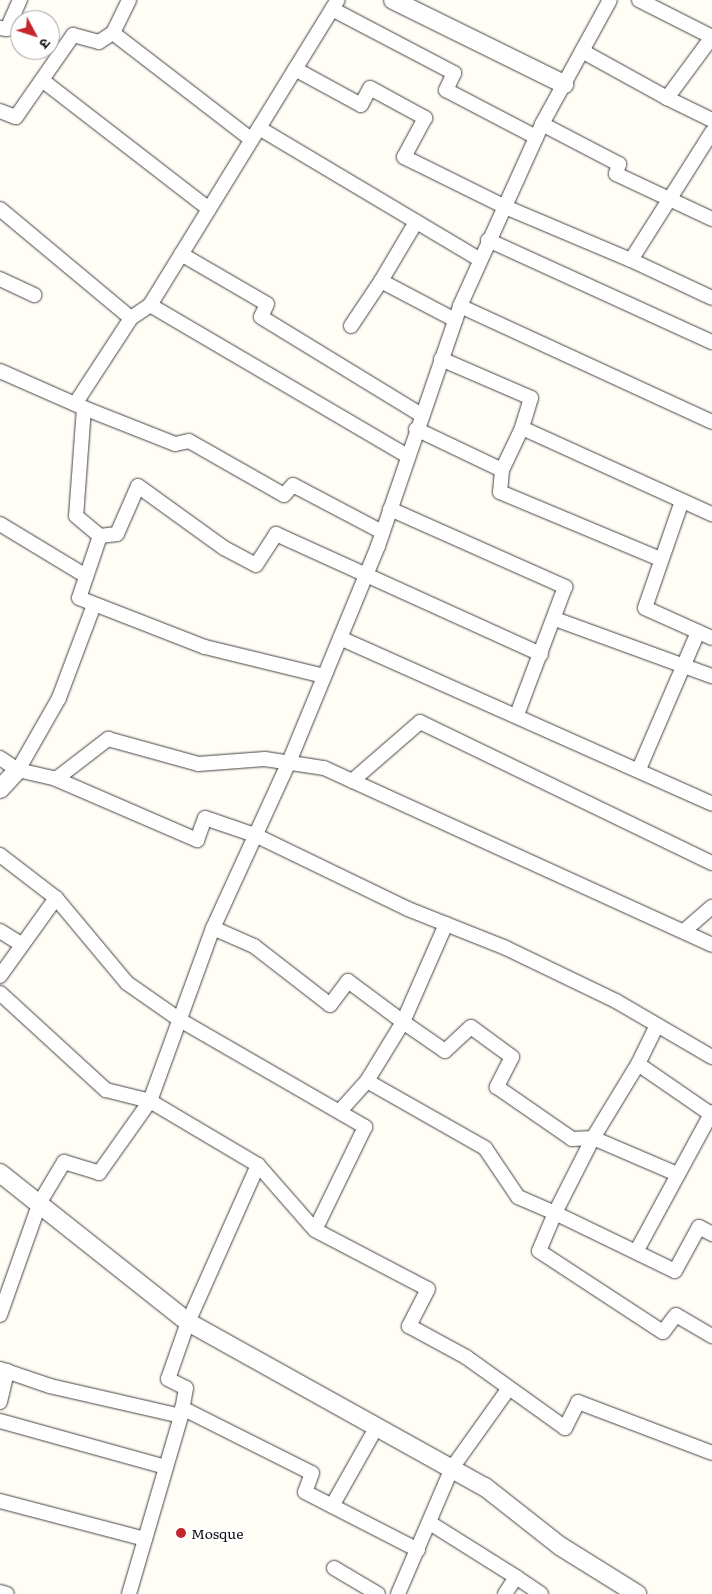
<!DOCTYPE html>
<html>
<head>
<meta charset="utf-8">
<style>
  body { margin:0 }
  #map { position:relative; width:712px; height:1594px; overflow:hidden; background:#fffdf5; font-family:Literata,"Noto Sans Devanagari",serif }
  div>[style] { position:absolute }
  .roads { filter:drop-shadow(0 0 1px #444) drop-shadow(0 0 1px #444) }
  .minor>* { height:14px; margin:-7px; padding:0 7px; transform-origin:7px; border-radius:7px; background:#fff }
  .tertiary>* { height:18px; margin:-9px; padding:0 9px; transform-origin:9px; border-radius:9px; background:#fff }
  .dots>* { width:14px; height:14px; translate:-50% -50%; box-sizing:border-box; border:2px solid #fff; border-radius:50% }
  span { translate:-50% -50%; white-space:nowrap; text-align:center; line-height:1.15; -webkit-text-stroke:5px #fff; paint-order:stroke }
  .poi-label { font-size:14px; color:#111 }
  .left { translate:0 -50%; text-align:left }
  .north { position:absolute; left:10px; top:10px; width:50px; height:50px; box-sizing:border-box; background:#fff; border:1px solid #a0a0a0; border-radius:50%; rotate:130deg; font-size:14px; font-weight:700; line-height:20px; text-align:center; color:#111 }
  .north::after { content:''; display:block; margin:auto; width:18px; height:22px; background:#c4262e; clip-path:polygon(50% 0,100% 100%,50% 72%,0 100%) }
</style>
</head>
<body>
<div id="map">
  <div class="roads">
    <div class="minor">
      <div style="left:639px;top:0;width:82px;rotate:26.9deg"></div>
      <div style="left:332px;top:9px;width:138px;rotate:27.7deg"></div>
      <div style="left:454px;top:73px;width:19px;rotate:115deg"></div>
      <div style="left:446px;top:90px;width:102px;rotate:27.6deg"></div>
      <div style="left:0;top:28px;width:7px;rotate:8deg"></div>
      <div style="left:7px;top:29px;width:32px;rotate:-66deg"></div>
      <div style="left:113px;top:33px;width:175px;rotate:37.6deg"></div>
      <div style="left:712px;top:37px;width:76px;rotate:126.4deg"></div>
      <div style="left:667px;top:98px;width:50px;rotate:26.1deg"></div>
      <div style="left:582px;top:51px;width:97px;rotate:28.9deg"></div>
      <div style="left:295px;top:69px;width:75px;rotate:28.6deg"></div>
      <div style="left:361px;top:105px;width:19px;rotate:-62deg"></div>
      <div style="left:370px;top:88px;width:63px;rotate:28.6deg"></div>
      <div style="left:425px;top:118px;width:44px;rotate:118.3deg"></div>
      <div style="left:404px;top:157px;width:110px;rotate:26.3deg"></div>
      <div style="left:503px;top:206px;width:139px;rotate:22.9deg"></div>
      <div style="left:631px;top:260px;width:151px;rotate:-57.7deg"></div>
      <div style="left:42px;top:80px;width:211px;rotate:37.7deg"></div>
      <div style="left:0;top:111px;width:17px;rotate:21deg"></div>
      <div style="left:16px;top:117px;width:100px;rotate:-55.2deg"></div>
      <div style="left:73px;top:35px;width:27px;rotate:15deg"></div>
      <div style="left:99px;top:42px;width:17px;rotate:-33deg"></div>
      <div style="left:113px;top:33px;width:37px;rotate:-64deg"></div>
      <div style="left:542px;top:124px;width:87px;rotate:27.5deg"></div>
      <div style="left:619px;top:164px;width:10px;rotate:107deg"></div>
      <div style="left:616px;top:174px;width:106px;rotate:25.1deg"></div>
      <div style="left:259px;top:128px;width:256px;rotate:30.8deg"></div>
      <div style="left:0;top:209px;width:170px;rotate:39.8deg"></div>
      <div style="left:488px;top:240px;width:246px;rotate:24.5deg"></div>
      <div style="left:181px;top:254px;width:99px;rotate:30.2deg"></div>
      <div style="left:267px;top:304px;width:14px;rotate:115deg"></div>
      <div style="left:261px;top:317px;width:186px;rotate:31.4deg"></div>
      <div style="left:631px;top:260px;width:89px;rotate:25.1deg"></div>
      <div style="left:0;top:279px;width:38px;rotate:25deg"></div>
      <div style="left:381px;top:281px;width:69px;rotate:-59.3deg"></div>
      <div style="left:150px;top:305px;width:298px;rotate:30.4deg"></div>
      <div style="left:460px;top:306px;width:277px;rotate:24.7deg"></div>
      <div style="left:351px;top:326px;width:54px;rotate:-56.3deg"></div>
      <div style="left:381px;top:281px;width:84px;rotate:27.8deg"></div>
      <div style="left:441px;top:359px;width:98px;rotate:23.4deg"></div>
      <div style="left:531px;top:398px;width:31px;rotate:107deg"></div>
      <div style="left:522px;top:428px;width:209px;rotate:24.4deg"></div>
      <div style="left:0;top:371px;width:92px;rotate:23.8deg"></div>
      <div style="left:84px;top:408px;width:108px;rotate:94.2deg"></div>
      <div style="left:76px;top:516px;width:31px;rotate:40deg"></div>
      <div style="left:100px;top:536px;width:65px;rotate:108.7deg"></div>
      <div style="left:79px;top:598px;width:135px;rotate:21.3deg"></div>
      <div style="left:205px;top:647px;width:122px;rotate:13.7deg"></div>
      <div style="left:75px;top:404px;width:103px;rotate:-56.9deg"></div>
      <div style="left:131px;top:318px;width:23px;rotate:-34deg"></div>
      <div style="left:150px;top:305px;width:358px;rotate:-58.4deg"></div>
      <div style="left:84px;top:408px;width:98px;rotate:21.6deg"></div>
      <div style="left:175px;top:444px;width:14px;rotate:-12deg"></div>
      <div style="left:189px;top:441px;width:109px;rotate:29.6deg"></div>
      <div style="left:284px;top:495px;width:13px;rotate:-48deg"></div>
      <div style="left:293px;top:485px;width:101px;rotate:27.8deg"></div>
      <div style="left:416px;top:429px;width:95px;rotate:25.5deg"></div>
      <div style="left:502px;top:470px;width:47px;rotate:-64.5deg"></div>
      <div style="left:502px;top:470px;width:22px;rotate:95deg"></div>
      <div style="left:500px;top:492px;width:173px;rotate:22.7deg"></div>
      <div style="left:682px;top:501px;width:113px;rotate:109.1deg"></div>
      <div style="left:645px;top:608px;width:73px;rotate:24.1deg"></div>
      <div style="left:390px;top:509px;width:192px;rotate:24deg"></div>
      <div style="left:565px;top:587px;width:137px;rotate:110.6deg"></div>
      <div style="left:0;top:524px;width:100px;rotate:31.2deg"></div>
      <div style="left:100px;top:536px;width:17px;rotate:-7deg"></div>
      <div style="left:117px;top:534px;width:52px;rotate:-66.4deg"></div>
      <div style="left:138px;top:486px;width:106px;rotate:35.8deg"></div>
      <div style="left:224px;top:548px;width:36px;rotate:28deg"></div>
      <div style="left:256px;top:565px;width:37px;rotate:-57deg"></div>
      <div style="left:276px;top:534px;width:291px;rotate:24.4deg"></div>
      <div style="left:555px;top:619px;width:167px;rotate:20deg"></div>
      <div style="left:340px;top:638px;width:407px;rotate:24deg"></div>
      <div style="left:0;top:758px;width:22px;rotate:34deg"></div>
      <div style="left:18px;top:770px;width:39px;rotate:13deg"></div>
      <div style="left:56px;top:779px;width:66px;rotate:-37.6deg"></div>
      <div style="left:108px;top:739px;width:93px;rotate:15.5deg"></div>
      <div style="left:198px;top:764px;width:67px;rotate:-4.3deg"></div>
      <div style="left:265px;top:759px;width:60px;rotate:8.7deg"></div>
      <div style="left:324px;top:768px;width:426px;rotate:24.5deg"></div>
      <div style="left:639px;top:769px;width:149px;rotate:-66.7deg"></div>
      <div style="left:18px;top:770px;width:83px;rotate:-60.3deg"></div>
      <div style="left:59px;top:698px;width:99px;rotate:-69.4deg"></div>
      <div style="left:56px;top:779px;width:154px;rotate:23.4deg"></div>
      <div style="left:197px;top:840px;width:23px;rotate:-70deg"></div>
      <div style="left:205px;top:818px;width:53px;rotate:18.8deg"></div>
      <div style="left:255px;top:835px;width:170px;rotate:25.8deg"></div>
      <div style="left:408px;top:909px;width:105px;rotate:21.7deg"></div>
      <div style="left:506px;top:948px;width:122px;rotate:25.7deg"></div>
      <div style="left:616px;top:1001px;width:111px;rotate:30.3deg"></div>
      <div style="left:352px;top:781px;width:90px;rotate:-40.9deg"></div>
      <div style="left:420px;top:722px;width:324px;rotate:25.8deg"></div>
      <div style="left:0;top:855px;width:71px;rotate:37.5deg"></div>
      <div style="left:56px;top:898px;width:96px;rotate:125.7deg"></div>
      <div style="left:56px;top:898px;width:111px;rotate:50.1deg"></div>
      <div style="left:127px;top:983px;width:65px;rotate:34.9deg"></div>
      <div style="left:180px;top:1020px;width:214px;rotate:30deg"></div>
      <div style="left:365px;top:1127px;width:114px;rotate:115.9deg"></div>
      <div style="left:446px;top:924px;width:107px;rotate:113.7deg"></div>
      <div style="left:403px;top:1022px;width:51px;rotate:34.6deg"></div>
      <div style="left:445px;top:1051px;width:35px;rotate:-43deg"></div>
      <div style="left:471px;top:1027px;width:51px;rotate:36.2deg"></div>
      <div style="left:512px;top:1057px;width:34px;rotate:117deg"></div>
      <div style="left:497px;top:1087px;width:91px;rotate:34.7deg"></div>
      <div style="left:572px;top:1139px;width:21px;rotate:-3deg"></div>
      <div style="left:593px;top:1138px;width:87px;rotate:-58.7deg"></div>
      <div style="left:638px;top:1064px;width:90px;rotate:34.6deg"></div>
      <div style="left:213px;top:928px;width:45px;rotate:23.7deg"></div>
      <div style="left:254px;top:946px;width:96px;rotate:37.8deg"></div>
      <div style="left:330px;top:1005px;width:30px;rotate:-53deg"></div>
      <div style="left:348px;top:981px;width:69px;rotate:36.7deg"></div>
      <div style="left:403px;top:1022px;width:69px;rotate:121.4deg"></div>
      <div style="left:367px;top:1081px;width:136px;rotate:29.6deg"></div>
      <div style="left:485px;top:1148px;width:59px;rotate:56deg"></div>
      <div style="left:518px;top:1197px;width:40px;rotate:23.4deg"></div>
      <div style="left:555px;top:1213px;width:41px;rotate:112.8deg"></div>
      <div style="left:539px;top:1251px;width:148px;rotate:33.2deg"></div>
      <div style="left:663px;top:1332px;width:21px;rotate:-53deg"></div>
      <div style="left:676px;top:1315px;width:42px;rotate:30.3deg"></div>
      <div style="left:0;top:931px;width:26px;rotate:32deg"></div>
      <div style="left:684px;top:931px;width:37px;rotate:-41deg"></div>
      <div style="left:0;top:993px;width:144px;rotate:42.5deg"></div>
      <div style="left:106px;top:1090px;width:45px;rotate:14deg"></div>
      <div style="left:150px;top:1101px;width:184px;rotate:-70deg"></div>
      <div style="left:213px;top:928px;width:183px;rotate:-65.4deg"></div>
      <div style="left:289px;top:762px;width:234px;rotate:-67.6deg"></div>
      <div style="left:378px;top:546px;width:254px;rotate:-71.1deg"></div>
      <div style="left:460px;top:306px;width:200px;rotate:-65.7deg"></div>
      <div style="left:542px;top:124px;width:141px;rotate:-61.3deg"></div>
      <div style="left:638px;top:1064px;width:43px;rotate:-64deg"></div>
      <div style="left:340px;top:1111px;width:40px;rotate:-48deg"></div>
      <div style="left:258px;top:1165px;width:86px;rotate:48.8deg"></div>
      <div style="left:315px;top:1230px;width:127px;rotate:27.6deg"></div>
      <div style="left:428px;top:1289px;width:42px;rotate:117.2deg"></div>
      <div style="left:409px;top:1326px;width:65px;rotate:28.5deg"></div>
      <div style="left:466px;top:1357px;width:122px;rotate:35.6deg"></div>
      <div style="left:565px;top:1428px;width:29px;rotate:-63deg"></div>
      <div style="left:578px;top:1402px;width:143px;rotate:20.8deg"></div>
      <div style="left:677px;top:1174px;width:91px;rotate:-156.8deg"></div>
      <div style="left:593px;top:1138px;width:84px;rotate:116.9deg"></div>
      <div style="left:555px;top:1213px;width:133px;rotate:25.8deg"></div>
      <div style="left:675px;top:1271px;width:50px;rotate:-61.4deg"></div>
      <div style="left:699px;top:1227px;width:15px;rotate:28deg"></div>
      <div style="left:636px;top:1252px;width:159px;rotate:-61.5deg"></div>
      <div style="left:0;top:1315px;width:120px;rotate:-70.5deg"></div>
      <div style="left:40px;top:1202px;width:47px;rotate:-59deg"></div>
      <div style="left:64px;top:1162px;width:37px;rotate:17deg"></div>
      <div style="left:99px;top:1173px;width:88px;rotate:-54.7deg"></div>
      <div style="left:150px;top:1101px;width:126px;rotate:30.7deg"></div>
      <div style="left:258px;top:1165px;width:172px;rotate:114deg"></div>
      <div style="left:188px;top:1322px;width:60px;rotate:109.3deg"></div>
      <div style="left:168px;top:1379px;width:20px;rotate:27deg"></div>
      <div style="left:186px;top:1388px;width:28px;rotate:100deg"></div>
      <div style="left:181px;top:1416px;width:134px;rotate:-167.1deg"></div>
      <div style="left:50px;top:1386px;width:53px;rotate:-161.2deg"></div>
      <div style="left:0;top:1402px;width:32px;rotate:-77deg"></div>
      <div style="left:182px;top:1408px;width:145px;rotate:26.6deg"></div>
      <div style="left:312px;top:1473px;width:20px;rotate:110deg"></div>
      <div style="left:305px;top:1492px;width:127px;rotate:27.2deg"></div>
      <div style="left:0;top:1421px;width:172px;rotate:15.5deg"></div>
      <div style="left:0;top:1501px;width:150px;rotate:14.7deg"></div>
      <div style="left:332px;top:1506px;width:92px;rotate:-60.6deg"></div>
      <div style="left:430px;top:1523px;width:102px;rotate:32.1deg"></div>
      <div style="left:516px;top:1577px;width:20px;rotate:123deg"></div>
      <div style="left:334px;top:1568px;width:51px;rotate:30.6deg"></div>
      <div style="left:516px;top:1577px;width:30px;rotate:34deg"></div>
      <div style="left:0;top:1592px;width:7px;rotate:16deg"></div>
      <div style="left:129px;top:1594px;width:185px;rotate:-73.7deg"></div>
      <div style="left:398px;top:1594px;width:137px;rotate:-66.8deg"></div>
      <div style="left:452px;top:1468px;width:98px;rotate:-54.5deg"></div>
    </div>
    <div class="tertiary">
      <div style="left:393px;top:0;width:191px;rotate:26.2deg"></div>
      <div style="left:0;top:789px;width:26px;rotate:-47deg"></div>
      <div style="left:0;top:1173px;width:240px;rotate:38.4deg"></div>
      <div style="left:188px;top:1322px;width:340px;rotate:29.1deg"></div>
      <div style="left:485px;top:1487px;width:95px;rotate:38.2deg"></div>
      <div style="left:560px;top:1546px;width:91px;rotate:31.9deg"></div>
    </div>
  </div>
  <div class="dots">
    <div style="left:181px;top:1533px;background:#c4262e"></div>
  </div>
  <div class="poi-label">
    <span class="left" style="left:191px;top:1533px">Mosque</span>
  </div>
  <div class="north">उ</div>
</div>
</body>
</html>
